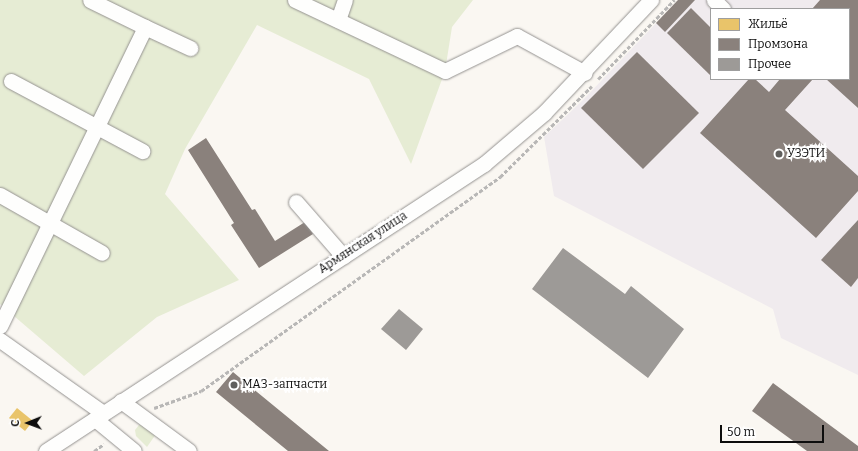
<!DOCTYPE html>
<html>
<head>
<meta charset="utf-8">
<style>
  body { margin:0 }
  #map { position:relative; width:858px; height:451px; overflow:hidden; background:#faf7f2; font-family:Bitter,serif }
  div>[style] { position:absolute }
  .industrial>* { inset:0; background:#f0ebee }
  .green>* { inset:0; background:#e6ecd4 }
  .homes>* { inset:0; background:#e9c46a }
  .industry>* { inset:0; background:#8a817c }
  .building>* { inset:0; background:#9d9a97 }
  .path>* { height:2.5px; margin-top:-1.25px; transform-origin:0; background:repeating-linear-gradient(90deg,#b8b7b6 0 4px,transparent 0 6px) }
  .roads { filter:drop-shadow(0 0 1px #949290) drop-shadow(0 0 1px #949290) }
  .minor>* { height:15px; margin:-7.5px; padding:0 7.5px; transform-origin:7.5px; border-radius:7.5px; background:#fefefd }
  .dots>* { width:11px; height:11px; translate:-50% -50%; box-sizing:border-box; border:2px solid #fff; border-radius:50% }
  span { translate:-50% -50%; white-space:nowrap; text-align:center; line-height:1.15; -webkit-text-stroke:4px #fff; paint-order:stroke }
  .poi-label { font-size:12px; color:#0d0d0d }
  .left { translate:0 -50%; text-align:left }
  .street-label { font-size:12px; color:#0d0d0d }
  .legend { position:absolute; left:710px; top:8px; width:140px; height:72px; box-sizing:border-box; background:#fff; border:1px solid #9e9e9e; margin:0; padding:5px 7px; list-style:none; font-size:12px; color:#0d0d0d }
  .legend li { display:flex; align-items:center; gap:8px; height:20px }
  .legend b { width:20px; border:1px solid #9e9e9e }
  .north { position:absolute; left:8px; top:403px; width:40px; height:40px; -webkit-text-stroke:3px #fff; paint-order:stroke; rotate:269deg; font-size:11px; font-weight:700; line-height:16px; text-align:center; color:#0d0d0d }
  .north::after { content:''; display:block; margin:auto; width:14px; height:18px; background:#0d0d0d; clip-path:polygon(50% 0,100% 100%,50% 72%,0 100%) }
  .scale { position:absolute; left:720px; top:425px; width:104px; height:18px; box-sizing:border-box; border:2px solid #0d0d0d; border-top:0; padding-left:5px; font-size:12px; line-height:14px; white-space:nowrap; color:#0d0d0d; -webkit-text-stroke:3px #fff; paint-order:stroke }
</style>
</head>
<body>
<div id="map">
  <div class="industrial">
    <div style="clip-path:polygon(evenodd,678px 0,858px 0,858px 375px,781px 338px,773px 309px,554px 196px,544px 137px,583px 100px,678px 0,711px 9px,849px 9px,849px 79px,711px 79px,711px 9px)"></div>
  </div>
  <div class="green">
    <div style="clip-path:polygon(0 0,473px 0,452px 27px,445px 71px,411px 164px,369px 79px,257px 25px,185px 149px,165px 194px,239px 280px,157px 317px,84px 376px,0 304px)"></div>
    <div style="clip-path:polygon(139px 425px,145px 425px,156px 434px,147px 447px,136px 436px,135px 430px)"></div>
  </div>
  <div class="homes">
    <div style="clip-path:polygon(17px 408px,33px 421px,25px 431px,9px 418px)"></div>
  </div>
  <div class="industry">
    <div style="clip-path:polygon(678px 0,695px 0,665px 32px,656px 23px)"></div>
    <div style="clip-path:polygon(820px 0,858px 0,858px 108px,826px 79px,849px 79px,849px 9px,812px 9px)"></div>
    <div style="clip-path:polygon(691px 8px,711px 28px,711px 76px,667px 33px)"></div>
    <div style="clip-path:polygon(637px 52px,699px 113px,643px 169px,581px 108px)"></div>
    <div style="clip-path:polygon(749px 79px,755px 79px,769px 92px,780px 79px,813px 79px,785px 110px,858px 176px,858px 191px,816px 238px,700px 133px)"></div>
    <div style="clip-path:polygon(206px 138px,252px 210px,255px 209px,275px 241px,305px 222px,313px 234px,259px 268px,231px 225px,234px 223px,188px 150px)"></div>
    <div style="clip-path:polygon(858px 220px,858px 278px,851px 287px,821px 260px)"></div>
    <div style="clip-path:polygon(233px 372px,257px 392px,329px 451px,288px 451px,216px 392px)"></div>
    <div style="clip-path:polygon(773px 383px,858px 446px,858px 451px,807px 451px,752px 411px)"></div>
  </div>
  <div class="building">
    <div style="clip-path:polygon(563px 248px,625px 294px,631px 286px,684px 329px,648px 378px,532px 289px)"></div>
    <div style="clip-path:polygon(399px 309px,423px 329px,406px 350px,381px 329px)"></div>
  </div>
  <div class="path">
    <div style="left:598px;top:79px;width:110px;rotate:-46.1deg"></div>
    <div style="left:154px;top:408px;width:50px;rotate:-19.9deg"></div>
    <div style="left:201px;top:391px;width:368px;rotate:-35.6deg"></div>
    <div style="left:500px;top:177px;width:129px;rotate:-44.7deg"></div>
    <div style="left:94px;top:451px;width:12px;rotate:-35deg"></div>
  </div>
  <div class="roads">
    <div class="minor">
      <div style="left:295px;top:0;width:166px;rotate:25.3deg"></div>
      <div style="left:445px;top:71px;width:80px;rotate:-25.9deg"></div>
      <div style="left:517px;top:36px;width:77px;rotate:28.6deg"></div>
      <div style="left:714px;top:0;width:13px;rotate:45deg"></div>
      <div style="left:338px;top:20px;width:21px;rotate:-71deg"></div>
      <div style="left:145px;top:27px;width:50px;rotate:25deg"></div>
      <div style="left:11px;top:81px;width:149px;rotate:28.1deg"></div>
      <div style="left:0;top:195px;width:117px;rotate:29.6deg"></div>
      <div style="left:296px;top:202px;width:72px;rotate:49deg"></div>
      <div style="left:0;top:326px;width:332px;rotate:-64.1deg"></div>
      <div style="left:145px;top:27px;width:61px;rotate:-153.9deg"></div>
      <div style="left:0;top:340px;width:126px;rotate:35.3deg"></div>
      <div style="left:121px;top:401px;width:84px;rotate:36.3deg"></div>
      <div style="left:95px;top:419px;width:50px;rotate:39.4deg"></div>
      <div style="left:46px;top:451px;width:524px;rotate:-33.23deg"></div>
      <div style="left:484px;top:164px;width:79px;rotate:-40.4deg"></div>
      <div style="left:544px;top:113px;width:156px;rotate:-46.6deg"></div>
    </div>
  </div>
  <div class="dots">
    <div style="left:779px;top:154px;background:#605f5d"></div>
    <div style="left:234px;top:385px;background:#605f5d"></div>
  </div>
  <div class="poi-label">
    <span class="left" style="left:787px;top:154px">УЗЭТИ</span>
    <span class="left" style="left:242px;top:385px">МАЗ-запчасти</span>
  </div>
  <div class="street-label">
    <span style="left:363px;top:243px;rotate:-33deg">Армянская улица</span>
  </div>
  <ul class="legend">
  <li><b style="height:11px;background:#e9c46a"></b>Жильё</li>
  <li><b style="height:11px;background:#8a817c"></b>Промзона</li>
  <li><b style="height:11px;background:#9d9a97"></b>Прочее</li>
  </ul>
  <div class="north">С</div>
  <div class="scale">50 m</div>
</div>
</body>
</html>
